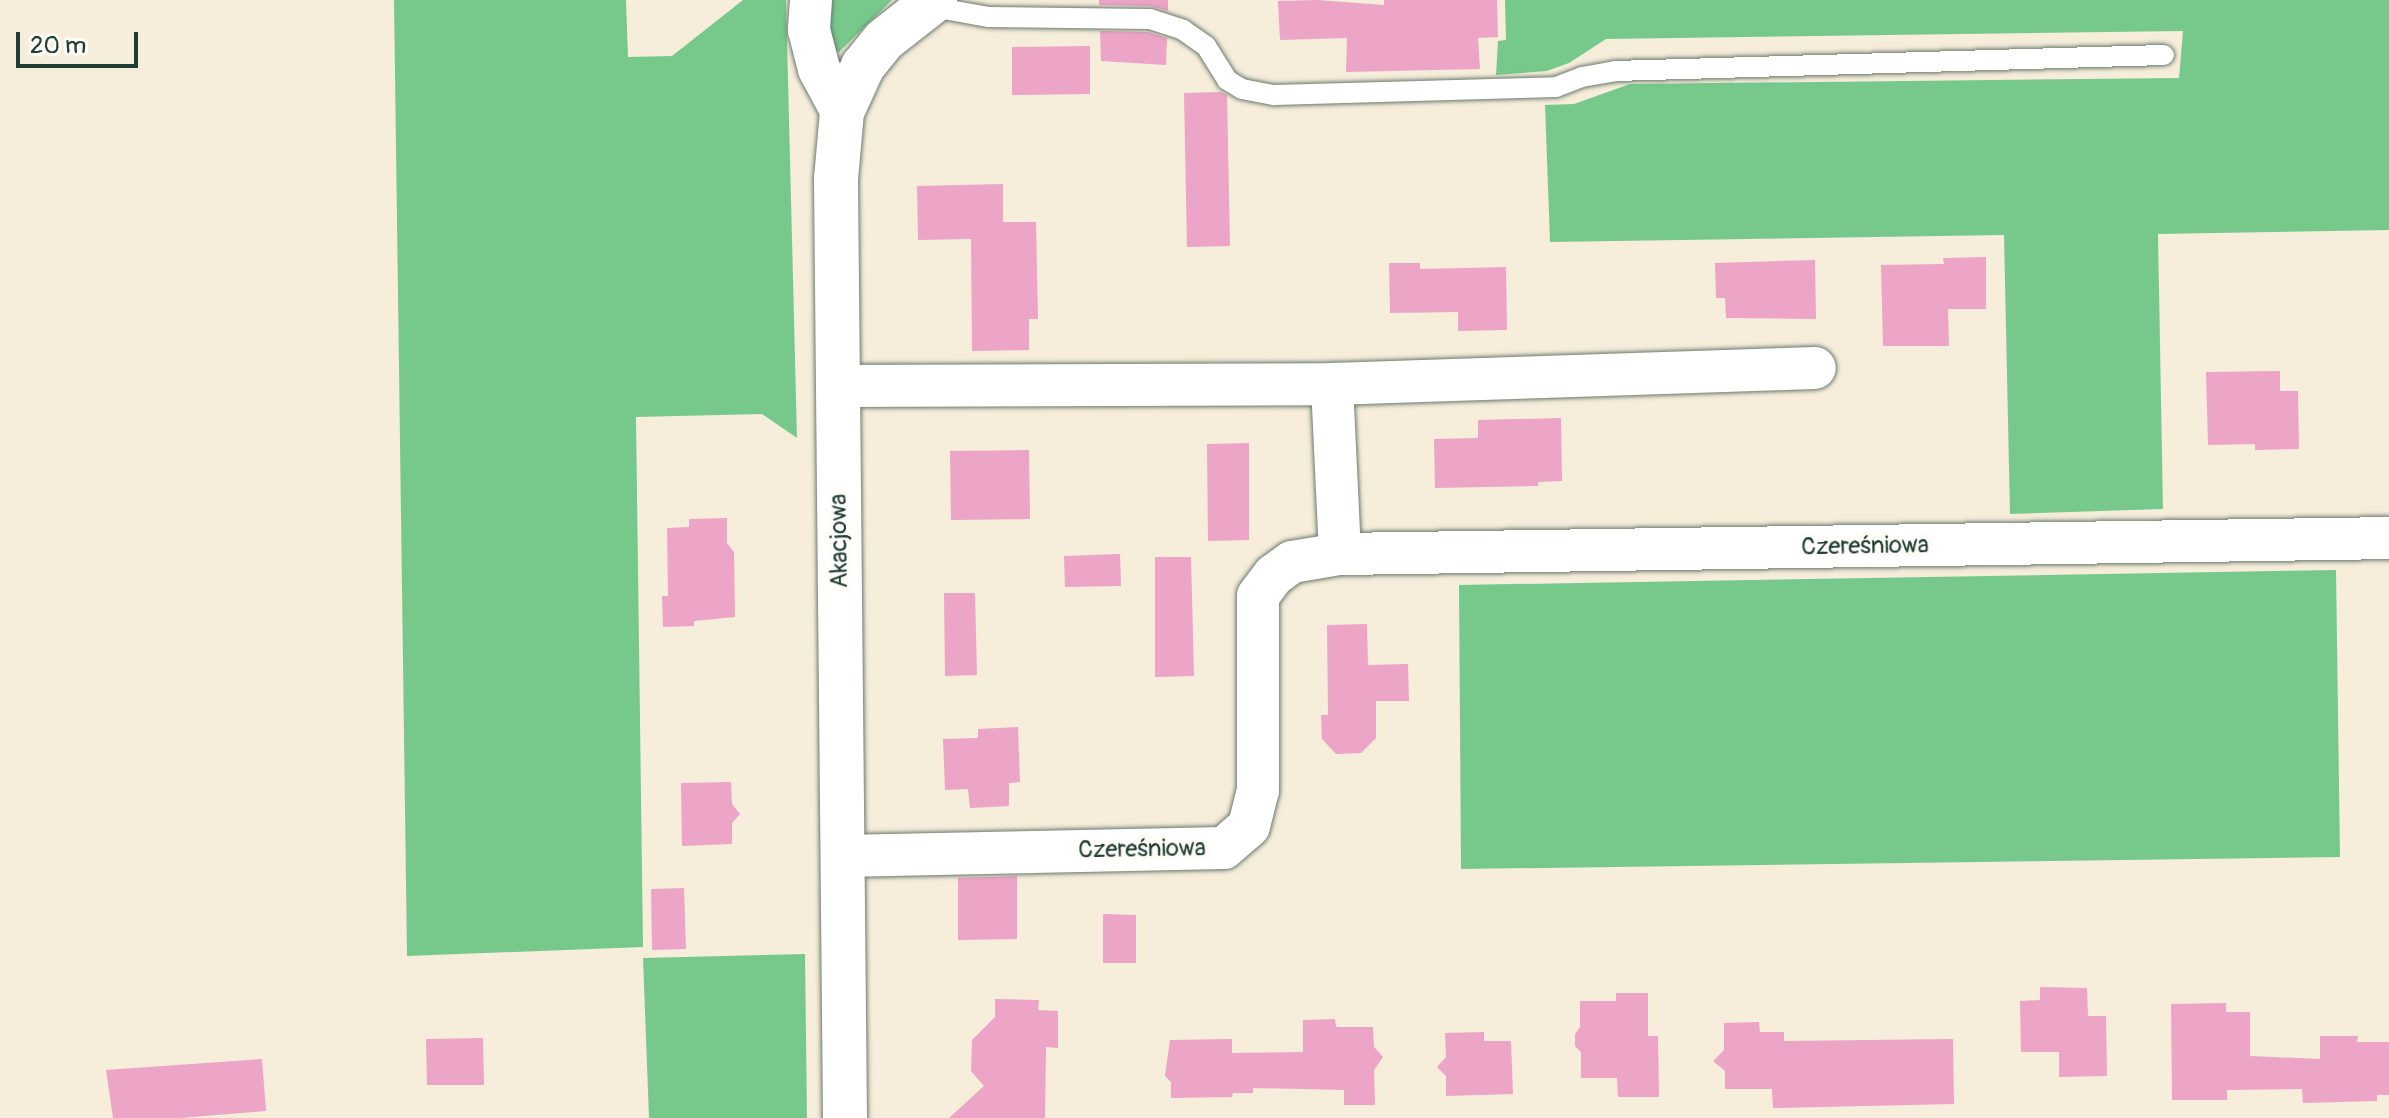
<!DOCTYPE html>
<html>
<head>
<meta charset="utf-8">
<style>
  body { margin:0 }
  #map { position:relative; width:2389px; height:1118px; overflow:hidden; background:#f6edda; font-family:Pangolin,sans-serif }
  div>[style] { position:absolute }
  .green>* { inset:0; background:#77c98b }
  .building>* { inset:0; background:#eca4c7 }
  .roads { filter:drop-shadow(0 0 2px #6a7b6e) drop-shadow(0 0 2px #6a7b6e) }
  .service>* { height:20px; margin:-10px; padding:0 10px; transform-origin:10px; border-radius:10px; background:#fff }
  .minor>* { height:42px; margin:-21px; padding:0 21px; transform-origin:21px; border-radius:21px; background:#fff }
  .tertiary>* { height:44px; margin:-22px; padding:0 22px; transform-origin:22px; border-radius:22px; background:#fff }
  span { translate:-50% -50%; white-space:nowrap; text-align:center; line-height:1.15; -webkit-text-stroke:8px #fdfcf7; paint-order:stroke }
  .street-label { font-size:24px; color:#1f3d34 }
  .scale { position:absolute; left:16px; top:32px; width:122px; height:36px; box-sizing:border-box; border:4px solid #1f3d34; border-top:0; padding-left:10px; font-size:24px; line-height:28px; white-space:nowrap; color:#1f3d34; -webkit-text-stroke:6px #fdfcf7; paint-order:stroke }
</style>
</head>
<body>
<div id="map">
  <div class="green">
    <div style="clip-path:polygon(394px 0,626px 0,628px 57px,672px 56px,743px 0,786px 0,797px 438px,762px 414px,636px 417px,643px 947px,407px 956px)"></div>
    <div style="clip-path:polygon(826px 0,892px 0,839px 52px,832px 50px)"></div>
    <div style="clip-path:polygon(1505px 0,2389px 0,2389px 230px,2158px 234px,2163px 509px,2010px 514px,2004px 235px,1550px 242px,1545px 105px,1574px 104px,1630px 84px,2179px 78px,2183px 31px,1606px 39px,1569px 63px,1547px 71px,1496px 75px,1498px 41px,1506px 40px)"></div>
    <div style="clip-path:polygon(2336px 570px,2340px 857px,1461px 869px,1459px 585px)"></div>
    <div style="clip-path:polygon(805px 954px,807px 1118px,649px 1118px,643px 958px)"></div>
  </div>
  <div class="building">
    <div style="clip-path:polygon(1099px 0,1168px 0,1168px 11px,1150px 6px,1099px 5px)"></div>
    <div style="clip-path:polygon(1317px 0,1384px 5px,1384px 0,1497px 0,1498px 37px,1478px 38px,1480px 69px,1346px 72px,1347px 38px,1280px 40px,1278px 1px)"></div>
    <div style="clip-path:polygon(1100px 31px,1148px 32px,1167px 38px,1166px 65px,1101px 61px)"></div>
    <div style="clip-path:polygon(1090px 46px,1090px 94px,1012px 95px,1012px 47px)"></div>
    <div style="clip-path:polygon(1221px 92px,1227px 95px,1230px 246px,1187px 247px,1184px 93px)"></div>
    <div style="clip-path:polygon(1003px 184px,1003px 222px,1036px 222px,1038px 319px,1029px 319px,1029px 350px,972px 351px,971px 239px,918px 240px,917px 186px)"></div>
    <div style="clip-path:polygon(1986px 257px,1986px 309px,1948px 309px,1949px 346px,1883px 346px,1881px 265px,1944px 264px,1943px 258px)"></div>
    <div style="clip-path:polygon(1815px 260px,1816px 319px,1726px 318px,1725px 298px,1716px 298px,1715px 263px)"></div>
    <div style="clip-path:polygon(1389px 263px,1420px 263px,1420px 269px,1506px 267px,1507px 330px,1458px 331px,1458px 312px,1390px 313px)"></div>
    <div style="clip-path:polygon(2280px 371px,2280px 391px,2298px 391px,2299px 449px,2255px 450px,2255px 444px,2208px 445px,2206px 372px)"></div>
    <div style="clip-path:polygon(1561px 418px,1562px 481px,1538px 482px,1538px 486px,1435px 488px,1434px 439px,1478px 438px,1478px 420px)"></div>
    <div style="clip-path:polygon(1249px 443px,1249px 540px,1208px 541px,1207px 444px)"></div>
    <div style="clip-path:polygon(1029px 450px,1030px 519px,951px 520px,950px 451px)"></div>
    <div style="clip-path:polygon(727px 518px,727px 543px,734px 552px,735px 617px,694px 621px,694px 626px,663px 627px,662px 596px,668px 596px,667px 528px,689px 527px,689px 519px)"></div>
    <div style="clip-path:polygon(1120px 554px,1121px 586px,1065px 587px,1064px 556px)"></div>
    <div style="clip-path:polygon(1155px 557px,1191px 557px,1194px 676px,1155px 677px)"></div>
    <div style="clip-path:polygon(944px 593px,975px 593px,977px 675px,945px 676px)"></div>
    <div style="clip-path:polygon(1367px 624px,1368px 665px,1408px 664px,1409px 701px,1376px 701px,1376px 738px,1361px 753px,1336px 754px,1322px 739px,1321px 715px,1328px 715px,1327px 625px)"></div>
    <div style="clip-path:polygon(1018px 727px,1020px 782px,1009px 783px,1009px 806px,970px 808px,968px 789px,945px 790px,943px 739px,978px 738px,978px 729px)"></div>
    <div style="clip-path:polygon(731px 782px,732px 804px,740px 814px,732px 823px,732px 844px,682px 846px,681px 783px)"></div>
    <div style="clip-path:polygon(1017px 876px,1017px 939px,958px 940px,958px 878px)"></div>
    <div style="clip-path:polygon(684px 888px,686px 949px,652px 950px,651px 889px)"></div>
    <div style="clip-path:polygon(1103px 914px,1136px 915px,1136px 963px,1103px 963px)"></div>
    <div style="clip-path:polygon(2040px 987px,2087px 988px,2088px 1016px,2106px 1016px,2107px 1076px,2059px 1077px,2059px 1052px,2021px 1052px,2020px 1001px,2040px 1000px)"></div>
    <div style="clip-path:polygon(1616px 993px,1648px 993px,1648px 1036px,1658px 1036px,1659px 1097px,1618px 1097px,1617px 1078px,1581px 1078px,1581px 1052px,1575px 1046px,1575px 1034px,1580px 1027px,1580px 1001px,1616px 1001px)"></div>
    <div style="clip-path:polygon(995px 999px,1039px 1000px,1038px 1010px,1058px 1011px,1058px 1048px,1046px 1047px,1045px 1118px,949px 1118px,984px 1086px,971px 1071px,972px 1040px,995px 1017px)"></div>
    <div style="clip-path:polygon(2226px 1003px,2226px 1012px,2250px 1012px,2250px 1056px,2320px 1059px,2320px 1036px,2358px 1036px,2357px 1042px,2389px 1042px,2389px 1095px,2377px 1095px,2377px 1101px,2303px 1103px,2302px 1089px,2227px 1090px,2227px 1100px,2172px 1100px,2171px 1004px)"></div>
    <div style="clip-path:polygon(1335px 1019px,1336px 1027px,1373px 1027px,1374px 1047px,1383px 1057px,1374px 1070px,1375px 1105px,1344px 1105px,1344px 1090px,1253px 1088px,1253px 1093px,1233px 1093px,1232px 1097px,1171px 1098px,1171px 1082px,1165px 1076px,1170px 1040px,1232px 1039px,1232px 1053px,1303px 1052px,1303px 1020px)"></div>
    <div style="clip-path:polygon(1759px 1022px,1760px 1032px,1784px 1032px,1784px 1041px,1953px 1039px,1954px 1104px,1773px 1108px,1772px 1089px,1725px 1089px,1725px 1071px,1713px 1061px,1724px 1050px,1724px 1023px)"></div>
    <div style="clip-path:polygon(1484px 1032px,1484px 1041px,1511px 1041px,1513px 1094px,1446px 1096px,1446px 1076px,1437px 1067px,1446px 1057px,1445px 1033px)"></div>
    <div style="clip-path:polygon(483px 1038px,484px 1085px,427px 1085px,426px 1039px)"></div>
    <div style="clip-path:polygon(262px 1059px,266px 1111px,180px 1118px,113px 1118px,106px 1070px)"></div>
  </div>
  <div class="roads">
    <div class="service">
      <div style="left:927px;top:6px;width:63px;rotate:10.1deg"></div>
      <div style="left:989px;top:17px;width:161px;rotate:0.7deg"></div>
      <div style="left:1150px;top:19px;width:35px;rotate:18deg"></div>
      <div style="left:1183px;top:30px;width:28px;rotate:35deg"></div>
      <div style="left:1206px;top:46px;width:40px;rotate:58deg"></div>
      <div style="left:1227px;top:80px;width:17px;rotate:31deg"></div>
      <div style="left:1242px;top:89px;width:33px;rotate:11deg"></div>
      <div style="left:1274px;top:95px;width:282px;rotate:-1.6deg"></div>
      <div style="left:1556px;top:87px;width:28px;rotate:-21deg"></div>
      <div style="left:1582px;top:77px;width:34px;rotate:-10deg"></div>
      <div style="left:1615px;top:71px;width:549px;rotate:-1.67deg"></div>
    </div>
    <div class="minor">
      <div style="left:811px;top:0;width:30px;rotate:94deg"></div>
      <div style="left:809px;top:30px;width:40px;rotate:75.6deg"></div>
      <div style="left:819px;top:69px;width:49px;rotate:61.9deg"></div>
      <div style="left:1332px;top:384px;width:483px;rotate:-1.9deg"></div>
      <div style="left:838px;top:386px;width:494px;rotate:-0.2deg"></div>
      <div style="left:1332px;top:384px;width:170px;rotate:87.3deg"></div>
      <div style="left:1340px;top:554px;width:1049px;rotate:-0.87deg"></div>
      <div style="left:842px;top:856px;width:382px;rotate:-1.2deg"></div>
      <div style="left:1224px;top:848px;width:33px;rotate:-41deg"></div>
      <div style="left:1249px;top:826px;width:36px;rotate:-76deg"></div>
      <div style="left:1258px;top:791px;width:195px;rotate:-90deg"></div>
      <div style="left:1258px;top:596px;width:26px;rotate:-53deg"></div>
      <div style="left:1274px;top:575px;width:22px;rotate:-36deg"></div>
      <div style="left:1292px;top:562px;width:49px;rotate:-9.5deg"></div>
    </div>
    <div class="tertiary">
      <div style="left:845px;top:1118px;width:939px;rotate:-90.55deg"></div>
      <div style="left:836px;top:179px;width:67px;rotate:-84.9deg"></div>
      <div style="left:842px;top:112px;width:51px;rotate:-65.5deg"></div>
      <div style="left:863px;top:66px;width:33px;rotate:-51deg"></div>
      <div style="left:884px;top:40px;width:65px;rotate:-38.1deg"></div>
    </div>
  </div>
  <div class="street-label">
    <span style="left:839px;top:541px;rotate:-91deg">Akacjowa</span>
    <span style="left:1865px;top:546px;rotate:-1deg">Czereśniowa</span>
    <span style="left:1142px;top:849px;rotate:-1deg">Czereśniowa</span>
  </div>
  <div class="scale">20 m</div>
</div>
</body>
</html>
